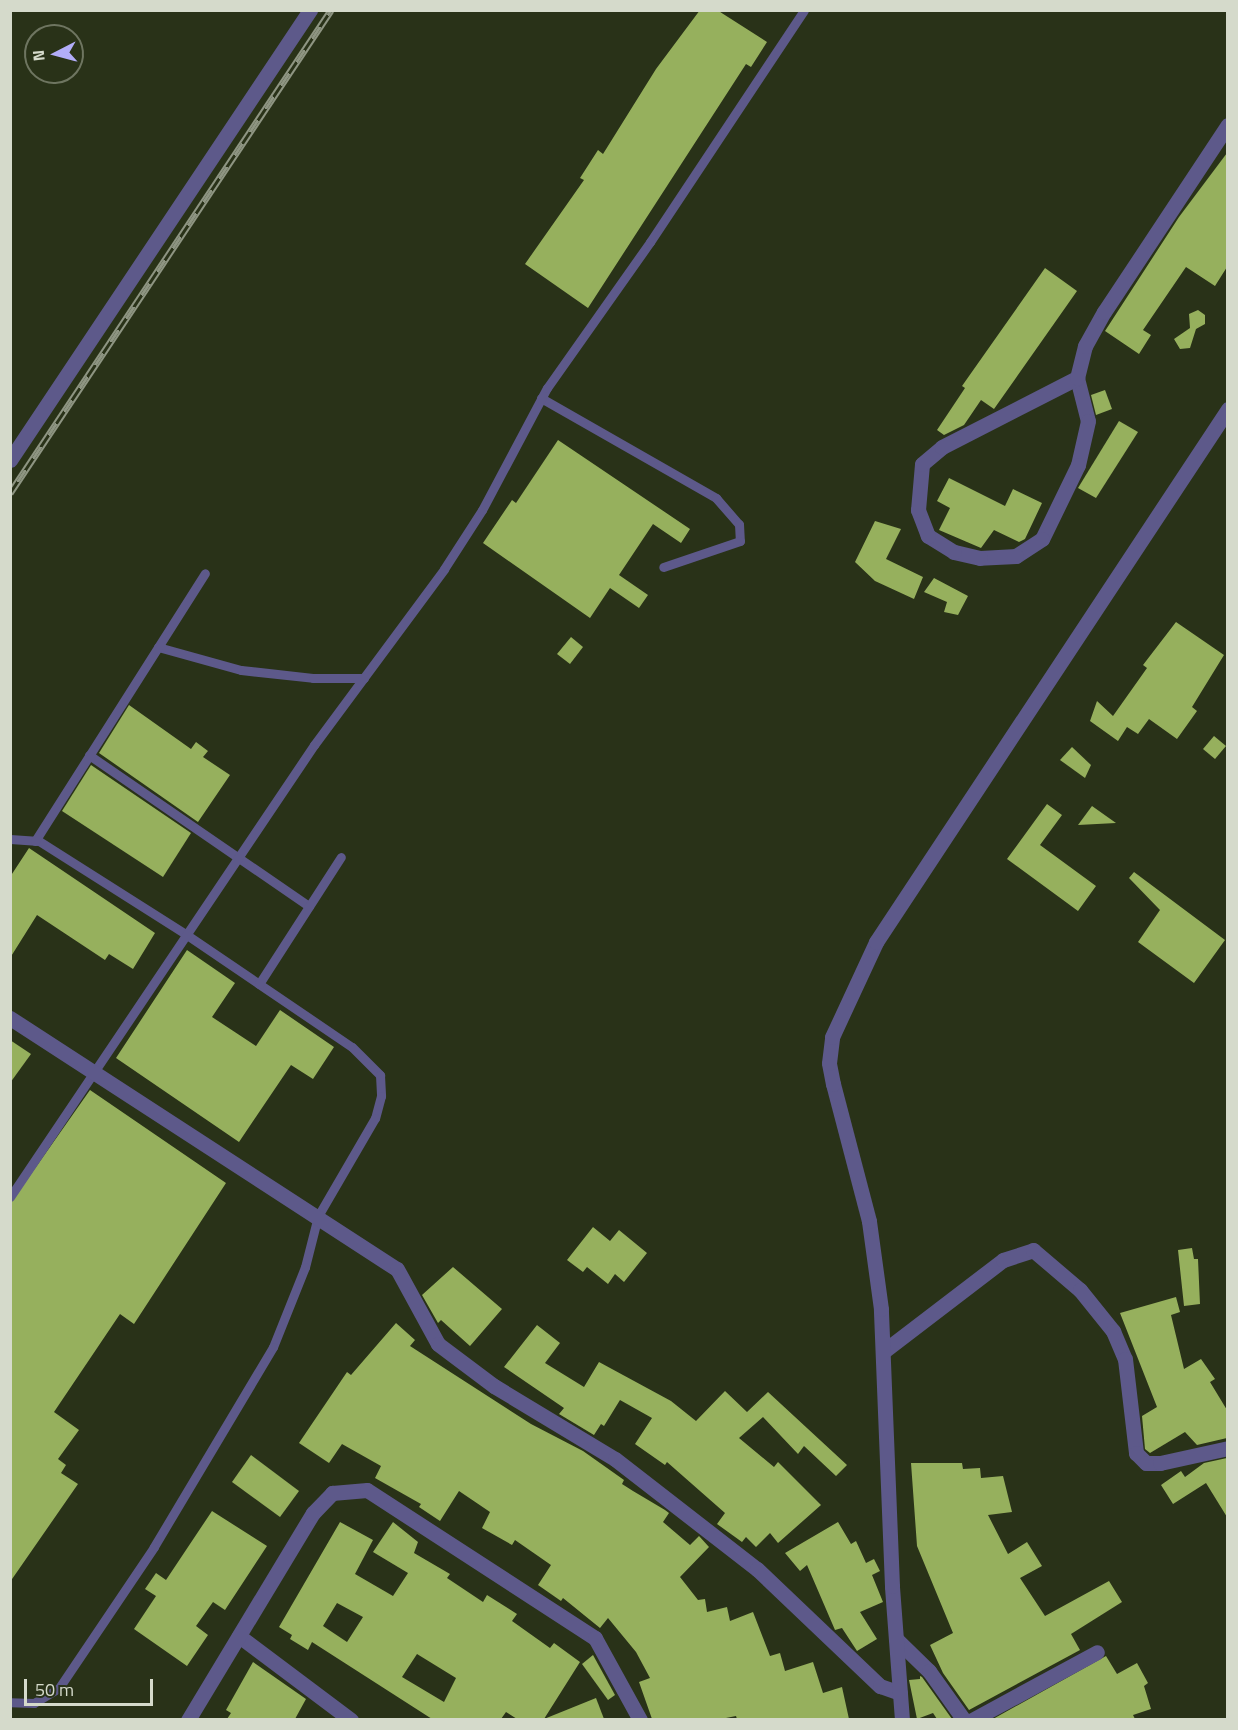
<!DOCTYPE html>
<html>
<head>
<meta charset="utf-8">
<style>
  body { margin:0 }
  #map { position:relative; width:1238px; height:1730px; overflow:hidden; background:#293218; font-family:"Titillium Web",sans-serif }
  div>[style] { position:absolute }
  .building>* { inset:0; background:#96b05d }
  .lane>* { height:9px; margin:-4.5px; padding:0 4.5px; transform-origin:4.5px; border-radius:4.5px; background:#5d598a }
  .street>* { height:15px; margin:-7.5px; padding:0 7.5px; transform-origin:7.5px; border-radius:7.5px; background:#5d598a }
  .rail>* { height:7px; margin-top:-3.5px; transform-origin:0; background:repeating-linear-gradient(90deg,#293218 0 14px,#8e9582 0 28px); box-sizing:border-box; border-block:2px solid #8e9582 }
  span { translate:-50% -50%; white-space:nowrap; text-align:center; line-height:1.15; -webkit-text-stroke:6px #293218; paint-order:stroke }
  .frame { position:absolute; inset:0; border:12px solid #d5dacb; pointer-events:none }
  .north { position:absolute; left:24px; top:24px; width:60px; height:60px; box-sizing:border-box; background:#293218; border:2px solid #6e7560; border-radius:50%; rotate:264deg; font-size:16px; font-weight:700; line-height:24px; text-align:center; color:#d5dacb }
  .north::after { content:''; display:block; margin:auto; width:21px; height:27px; background:#b2adf9; clip-path:polygon(50% 0,100% 100%,50% 72%,0 100%) }
  .scale { position:absolute; left:24px; top:1679px; width:129px; height:27px; box-sizing:border-box; border:3px solid #d5dacb; border-top:0; padding-left:8px; font-size:18px; line-height:21px; white-space:nowrap; color:#d5dacb; -webkit-text-stroke:4px #293218; paint-order:stroke }
</style>
</head>
<body>
<div id="map">
  <div class="building">
    <div style="clip-path:polygon(700px 10px,717px 10px,767px 42px,751px 67px,746px 64px,588px 308px,525px 264px,584px 180px,580px 178px,598px 150px,603px 154px,656px 69px)"></div>
    <div style="clip-path:polygon(1227px 153px,1227px 267px,1215px 286px,1186px 267px,1143px 330px,1151px 335px,1139px 354px,1105px 331px,1179px 217px)"></div>
    <div style="clip-path:polygon(1045px 268px,1077px 291px,994px 409px,981px 400px,964px 425px,944px 435px,937px 430px,965px 388px,962px 386px)"></div>
    <div style="clip-path:polygon(1198px 310px,1205px 315px,1205px 324px,1196px 329px,1190px 348px,1180px 349px,1174px 339px,1190px 328px,1189px 314px)"></div>
    <div style="clip-path:polygon(1105px 390px,1112px 409px,1096px 415px,1091px 395px)"></div>
    <div style="clip-path:polygon(1119px 421px,1138px 432px,1096px 498px,1078px 488px)"></div>
    <div style="clip-path:polygon(558px 440px,690px 529px,681px 543px,653px 524px,619px 575px,648px 595px,639px 608px,610px 588px,590px 618px,483px 543px,512px 500px,516px 503px)"></div>
    <div style="clip-path:polygon(949px 478px,1005px 506px,1013px 489px,1042px 503px,1025px 539px,1019px 542px,994px 530px,981px 548px,939px 530px,950px 508px,937px 501px)"></div>
    <div style="clip-path:polygon(875px 521px,901px 529px,886px 559px,923px 577px,914px 599px,875px 581px,855px 562px)"></div>
    <div style="clip-path:polygon(934px 578px,968px 596px,958px 615px,944px 612px,947px 602px,924px 592px)"></div>
    <div style="clip-path:polygon(1176px 622px,1224px 655px,1192px 707px,1197px 711px,1177px 739px,1149px 719px,1138px 734px,1127px 727px,1118px 741px,1090px 721px,1097px 701px,1113px 716px,1147px 668px,1143px 665px)"></div>
    <div style="clip-path:polygon(571px 637px,583px 647px,570px 664px,557px 654px)"></div>
    <div style="clip-path:polygon(129px 705px,191px 749px,196px 742px,208px 751px,203px 757px,230px 775px,198px 822px,99px 753px)"></div>
    <div style="clip-path:polygon(1214px 736px,1226px 746px,1215px 759px,1203px 749px)"></div>
    <div style="clip-path:polygon(1072px 747px,1091px 765px,1085px 778px,1060px 760px)"></div>
    <div style="clip-path:polygon(91px 765px,191px 833px,163px 877px,62px 811px)"></div>
    <div style="clip-path:polygon(1047px 804px,1062px 815px,1040px 845px,1096px 886px,1078px 911px,1007px 859px)"></div>
    <div style="clip-path:polygon(1092px 806px,1116px 823px,1078px 825px)"></div>
    <div style="clip-path:polygon(29px 848px,155px 933px,133px 969px,109px 954px,105px 960px,37px 915px,10px 958px,10px 877px)"></div>
    <div style="clip-path:polygon(1134px 872px,1225px 940px,1194px 983px,1138px 942px,1160px 910px,1129px 878px)"></div>
    <div style="clip-path:polygon(187px 950px,235px 983px,212px 1017px,256px 1046px,280px 1010px,334px 1047px,313px 1079px,291px 1065px,239px 1142px,116px 1058px)"></div>
    <div style="clip-path:polygon(10px 1040px,31px 1054px,10px 1083px)"></div>
    <div style="clip-path:polygon(90px 1090px,226px 1183px,134px 1324px,120px 1314px,54px 1412px,79px 1430px,58px 1459px,66px 1465px,61px 1473px,78px 1484px,10px 1582px,10px 1204px)"></div>
    <div style="clip-path:polygon(593px 1227px,610px 1241px,619px 1230px,647px 1253px,624px 1282px,615px 1274px,608px 1284px,587px 1267px,583px 1272px,567px 1260px)"></div>
    <div style="clip-path:polygon(1192px 1248px,1194px 1259px,1198px 1259px,1200px 1304px,1184px 1306px,1178px 1250px)"></div>
    <div style="clip-path:polygon(453px 1267px,502px 1309px,470px 1346px,441px 1320px,438px 1323px,422px 1295px)"></div>
    <div style="clip-path:polygon(1176px 1297px,1180px 1312px,1171px 1315px,1184px 1369px,1201px 1359px,1215px 1379px,1210px 1382px,1227px 1410px,1227px 1438px,1197px 1445px,1185px 1432px,1150px 1453px,1145px 1449px,1142px 1416px,1157px 1407px,1120px 1313px)"></div>
    <div style="clip-path:polygon(396px 1323px,415px 1340px,410px 1346px,531px 1424px,583px 1451px,624px 1480px,622px 1484px,633px 1491px,665px 1510px,669px 1513px,663px 1522px,690px 1545px,699px 1536px,709px 1547px,680px 1577px,698px 1600px,705px 1599px,707px 1612px,727px 1607px,730px 1621px,753px 1612px,770px 1656px,780px 1653px,785px 1671px,813px 1662px,823px 1693px,842px 1687px,849px 1719px,737px 1719px,736px 1716px,721px 1719px,652px 1719px,639px 1682px,650px 1678px,636px 1652px,608px 1618px,600px 1628px,563px 1598px,561px 1601px,538px 1585px,551px 1565px,515px 1540px,512px 1545px,482px 1528px,490px 1512px,459px 1491px,440px 1521px,419px 1507px,421px 1504px,375px 1478px,381px 1466px,342px 1444px,329px 1463px,299px 1443px,347px 1372px,351px 1375px)"></div>
    <div style="clip-path:polygon(537px 1325px,560px 1343px,545px 1363px,584px 1387px,599px 1362px,671px 1401px,696px 1421px,725px 1391px,747px 1412px,768px 1392px,847px 1465px,836px 1476px,804px 1446px,798px 1454px,763px 1417px,739px 1438px,774px 1467px,778px 1462px,821px 1505px,778px 1543px,770px 1533px,756px 1547px,746px 1537px,742px 1542px,717px 1524px,725px 1513px,667px 1462px,665px 1465px,635px 1444px,652px 1418px,620px 1400px,604px 1426px,601px 1424px,594px 1435px,559px 1414px,564px 1408px,504px 1367px)"></div>
    <div style="clip-path:polygon(251px 1455px,299px 1491px,280px 1517px,232px 1482px)"></div>
    <div style="clip-path:polygon(1227px 1458px,1227px 1517px,1206px 1483px,1173px 1504px,1161px 1485px,1181px 1471px,1185px 1477px,1204px 1463px)"></div>
    <div style="clip-path:polygon(911px 1463px,962px 1463px,963px 1469px,980px 1468px,981px 1478px,1003px 1476px,1012px 1512px,988px 1515px,1008px 1554px,1027px 1542px,1042px 1566px,1020px 1578px,1045px 1616px,1109px 1581px,1122px 1602px,1071px 1634px,1080px 1650px,969px 1710px,943px 1673px,930px 1645px,953px 1633px,917px 1546px)"></div>
    <div style="clip-path:polygon(212px 1511px,267px 1546px,225px 1610px,213px 1602px,196px 1626px,208px 1635px,187px 1666px,134px 1629px,156px 1596px,145px 1589px,156px 1573px,166px 1580px)"></div>
    <div style="clip-path:polygon(evenodd,340px 1522px,373px 1540px,355px 1574px,393px 1596px,408px 1573px,373px 1552px,393px 1522px,418px 1542px,414px 1553px,450px 1574px,447px 1578px,483px 1602px,487px 1595px,517px 1614px,512px 1621px,550px 1648px,554px 1643px,580px 1662px,544px 1719px,517px 1719px,506px 1712px,501px 1719px,432px 1719px,312px 1642px,308px 1650px,290px 1639px,292px 1635px,279px 1627px,340px 1522px,337px 1603px,363px 1617px,347px 1642px,323px 1626px,337px 1603px,340px 1522px,417px 1654px,456px 1678px,444px 1702px,402px 1677px,417px 1654px)"></div>
    <div style="clip-path:polygon(838px 1522px,851px 1544px,856px 1541px,866px 1563px,874px 1559px,880px 1571px,872px 1575px,883px 1602px,860px 1612px,877px 1639px,857px 1651px,842px 1628px,835px 1630px,807px 1565px,800px 1571px,785px 1553px)"></div>
    <div style="clip-path:polygon(593px 1655px,615px 1695px,608px 1700px,582px 1664px)"></div>
    <div style="clip-path:polygon(1106px 1656px,1117px 1674px,1137px 1663px,1148px 1683px,1144px 1686px,1151px 1709px,1133px 1715px,1135px 1719px,993px 1719px)"></div>
    <div style="clip-path:polygon(253px 1662px,306px 1699px,295px 1719px,227px 1719px,231px 1713px,226px 1710px)"></div>
    <div style="clip-path:polygon(920px 1676px,922px 1677px,952px 1719px,937px 1719px,933px 1713px,917px 1719px,909px 1680px,920px 1679px)"></div>
    <div style="clip-path:polygon(596px 1698px,604px 1719px,544px 1719px)"></div>
  </div>
  <div class="lane">
    <div style="left:541px;top:398px;width:202px;rotate:29.7deg"></div>
    <div style="left:716px;top:498px;width:35px;rotate:49deg"></div>
    <div style="left:739px;top:524px;width:17px;rotate:87deg"></div>
    <div style="left:740px;top:541px;width:81px;rotate:161.3deg"></div>
    <div style="left:158px;top:647px;width:86px;rotate:15.5deg"></div>
    <div style="left:241px;top:670px;width:72px;rotate:6.3deg"></div>
    <div style="left:313px;top:678px;width:51px"></div>
    <div style="left:89px;top:755px;width:267px;rotate:34.5deg"></div>
    <div style="left:10px;top:839px;width:29px;rotate:4deg"></div>
    <div style="left:39px;top:841px;width:175px;rotate:32.4deg"></div>
    <div style="left:187px;top:935px;width:199px;rotate:34.2deg"></div>
    <div style="left:352px;top:1047px;width:40px;rotate:45deg"></div>
    <div style="left:380px;top:1075px;width:21px;rotate:87deg"></div>
    <div style="left:381px;top:1096px;width:23px;rotate:105deg"></div>
    <div style="left:375px;top:1118px;width:113px;rotate:120.2deg"></div>
    <div style="left:318px;top:1216px;width:53px;rotate:104.3deg"></div>
    <div style="left:305px;top:1267px;width:86px;rotate:111.8deg"></div>
    <div style="left:273px;top:1347px;width:233px;rotate:120.8deg"></div>
    <div style="left:154px;top:1547px;width:170px;rotate:124deg"></div>
    <div style="left:59px;top:1688px;width:29px;rotate:149deg"></div>
    <div style="left:34px;top:1703px;width:24px;rotate:-178deg"></div>
    <div style="left:35px;top:841px;width:317px;rotate:-57.6deg"></div>
    <div style="left:259px;top:984px;width:151px;rotate:-57.2deg"></div>
    <div style="left:10px;top:1197px;width:545px;rotate:-56.08deg"></div>
    <div style="left:314px;top:745px;width:219px;rotate:-53.5deg"></div>
    <div style="left:444px;top:569px;width:70px;rotate:-57.2deg"></div>
    <div style="left:482px;top:510px;width:138px;rotate:-62deg"></div>
    <div style="left:547px;top:388px;width:179px;rotate:-54.8deg"></div>
    <div style="left:650px;top:242px;width:278px;rotate:-56.4deg"></div>
  </div>
  <div class="street">
    <div style="left:1077px;top:378px;width:44px;rotate:75.7deg"></div>
    <div style="left:1088px;top:421px;width:45px;rotate:102.8deg"></div>
    <div style="left:1078px;top:465px;width:82px;rotate:115.9deg"></div>
    <div style="left:1042px;top:539px;width:31px;rotate:147deg"></div>
    <div style="left:1016px;top:556px;width:36px;rotate:177deg"></div>
    <div style="left:980px;top:558px;width:27px;rotate:-167deg"></div>
    <div style="left:954px;top:552px;width:31px;rotate:-148deg"></div>
    <div style="left:928px;top:536px;width:28px;rotate:-111deg"></div>
    <div style="left:918px;top:510px;width:46px;rotate:-85deg"></div>
    <div style="left:922px;top:464px;width:26px;rotate:-40deg"></div>
    <div style="left:942px;top:447px;width:152px;rotate:-27.1deg"></div>
    <div style="left:1077px;top:378px;width:33px;rotate:-76deg"></div>
    <div style="left:1085px;top:346px;width:39px;rotate:-61deg"></div>
    <div style="left:1104px;top:312px;width:224px;rotate:-56.5deg"></div>
    <div style="left:10px;top:460px;width:541px;rotate:-56.31deg"></div>
    <div style="left:10px;top:1018px;width:461px;rotate:33deg"></div>
    <div style="left:397px;top:1269px;width:85px;rotate:61.3deg"></div>
    <div style="left:438px;top:1344px;width:70px;rotate:36.9deg"></div>
    <div style="left:494px;top:1386px;width:141px;rotate:31.1deg"></div>
    <div style="left:615px;top:1459px;width:180px;rotate:37.8deg"></div>
    <div style="left:757px;top:1569px;width:170px;rotate:43.6deg"></div>
    <div style="left:880px;top:1686px;width:21px;rotate:19deg"></div>
    <div style="left:884px;top:1351px;width:150px;rotate:-37.4deg"></div>
    <div style="left:1003px;top:1260px;width:32px;rotate:-18deg"></div>
    <div style="left:1033px;top:1250px;width:62px;rotate:40.4deg"></div>
    <div style="left:1080px;top:1290px;width:53px;rotate:51.2deg"></div>
    <div style="left:1113px;top:1331px;width:30px;rotate:67deg"></div>
    <div style="left:1125px;top:1359px;width:95px;rotate:83.3deg"></div>
    <div style="left:1136px;top:1453px;width:14px;rotate:45deg"></div>
    <div style="left:1146px;top:1463px;width:14px"></div>
    <div style="left:1160px;top:1463px;width:70px;rotate:-12.4deg"></div>
    <div style="left:239px;top:1636px;width:140px;rotate:36.9deg"></div>
    <div style="left:896px;top:1639px;width:46px;rotate:44.1deg"></div>
    <div style="left:929px;top:1671px;width:60px;rotate:54.5deg"></div>
    <div style="left:188px;top:1720px;width:242px;rotate:-58.9deg"></div>
    <div style="left:313px;top:1513px;width:28px;rotate:-46deg"></div>
    <div style="left:332px;top:1493px;width:35px;rotate:-5deg"></div>
    <div style="left:367px;top:1490px;width:272px;rotate:33deg"></div>
    <div style="left:595px;top:1638px;width:94px;rotate:61.2deg"></div>
    <div style="left:902px;top:1720px;width:134px;rotate:-94.3deg"></div>
    <div style="left:892px;top:1586px;width:277px;rotate:-92.3deg"></div>
    <div style="left:881px;top:1309px;width:89px;rotate:-97.8deg"></div>
    <div style="left:869px;top:1221px;width:142px;rotate:-104.7deg"></div>
    <div style="left:833px;top:1084px;width:21px;rotate:-101deg"></div>
    <div style="left:829px;top:1063px;width:26px;rotate:-83deg"></div>
    <div style="left:832px;top:1037px;width:105px;rotate:-65.1deg"></div>
    <div style="left:876px;top:942px;width:639px;rotate:-56.56deg"></div>
    <div style="left:972px;top:1720px;width:142px;rotate:-28.5deg"></div>
  </div>
  <div class="rail">
    <div style="left:10px;top:493px;width:580px;rotate:-56.39deg"></div>
  </div>
  <div class="frame"></div>
  <div class="north">N</div>
  <div class="scale">50 m</div>
</div>
</body>
</html>
